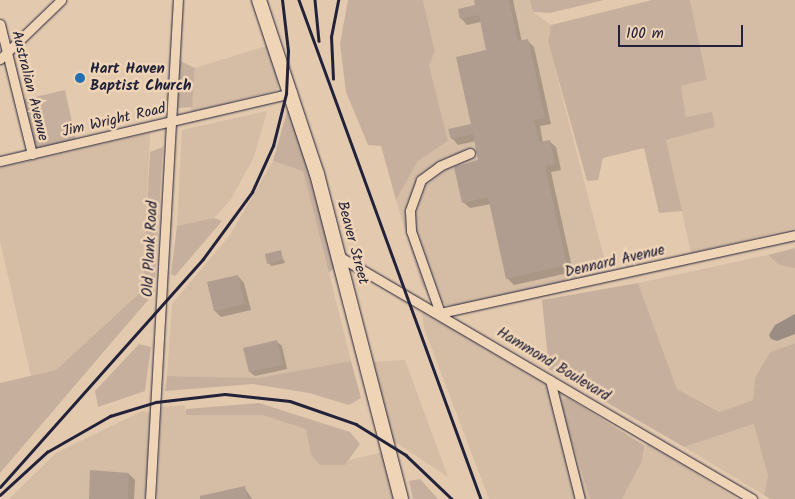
<!DOCTYPE html>
<html>
<head>
<meta charset="utf-8">
<style>
  body { margin:0 }
  #map { position:relative; width:795px; height:499px; overflow:hidden; background:#e3c9ae; font-family:Kalam,sans-serif }
  div>[style] { position:absolute }
  .built>* { inset:0; background:#d4bca5 }
  .green>* { inset:0; background:#c6b09d }
  .water>* { inset:0; background:#9b8c84 }
  .shadow>* { inset:0; background:#0003 }
  .building>* { inset:0; background:#b09d90 }
  .roads { filter:drop-shadow(0 0 1px #22223b) drop-shadow(0 0 1px #22223b) }
  .street>* { height:9px; margin:-4.5px; padding:0 4.5px; transform-origin:4.5px; border-radius:4.5px; background:#efd4b6 }
  .primary>* { height:14px; margin:-7px; padding:0 7px; transform-origin:7px; border-radius:7px; background:#efd4b6 }
  .rail>* { height:2.5px; margin:-1.25px; padding:0 1.25px; transform-origin:1.25px; border-radius:1.25px; background:#22223b }
  .dots>* { width:14px; height:14px; translate:-50% -50%; box-sizing:border-box; border:2px solid #efd4b6; border-radius:50% }
  span { translate:-50% -50%; white-space:nowrap; text-align:center; line-height:1.15; -webkit-text-stroke:5px #efd4b6; paint-order:stroke }
  .poi-label { font-size:15px; color:#22223b; font-weight:700 }
  .left { translate:0 -50%; text-align:left }
  .street-label { font-size:15px; color:#22223b }
  .scale { position:absolute; left:618px; top:25px; width:125px; height:22px; box-sizing:border-box; border:2px solid #22223b; border-top:0; padding-left:6px; font-size:15px; line-height:18px; white-space:nowrap; color:#22223b; -webkit-text-stroke:4px #efd4b6; paint-order:stroke }
</style>
</head>
<body>
<div id="map">
  <div class="built">
    <div style="clip-path:polygon(423px 0,530px 0,533px 12px,551px 25px,548px 42px,608px 273px,458px 305px,446px 305px,422px 287px,396px 200px,418px 161px,448px 141px,429px 65px,435px 52px)"></div>
    <div style="clip-path:polygon(690px 0,795px 0,795px 228px,691px 253px,666px 140px,715px 127px,711px 113px,686px 117px,681px 86px,707px 80px)"></div>
    <div style="clip-path:polygon(269px 45px,280px 78px,277px 90px,191px 112px,195px 68px)"></div>
    <div style="clip-path:polygon(267px 111px,254px 157px,231px 199px,214px 218px,177px 226px,182px 130px)"></div>
    <div style="clip-path:polygon(150px 133px,143px 290px,56px 370px,31px 376px,0 241px,0 168px)"></div>
    <div style="clip-path:polygon(273px 161px,303px 170px,351px 361px,258px 378px,167px 376px,172px 304px,230px 235px)"></div>
    <div style="clip-path:polygon(768px 255px,779px 265px,795px 268px,795px 314px,781px 321px,777px 341px,795px 334px,795px 343px,770px 352px,755px 378px,753px 400px,721px 412px,677px 389px,638px 283px)"></div>
    <div style="clip-path:polygon(422px 311px,568px 398px,561px 400px,564px 416px,590px 499px,489px 499px,424px 328px)"></div>
    <div style="clip-path:polygon(405px 360px,448px 477px,391px 439px,372px 362px)"></div>
    <div style="clip-path:polygon(185px 405px,186px 415px,262px 415px,307px 429px,311px 455px,345px 465px,349px 460px,383px 452px,394px 499px,157px 499px,161px 407px)"></div>
    <div style="clip-path:polygon(142px 411px,151px 413px,145px 499px,9px 499px,56px 453px)"></div>
    <div style="clip-path:polygon(755px 424px,768px 476px,764px 495px,684px 447px)"></div>
    <div style="clip-path:polygon(647px 443px,737px 499px,622px 499px,642px 461px)"></div>
  </div>
  <div class="green">
    <div style="clip-path:polygon(348px 0,423px 0,435px 52px,429px 65px,448px 141px,418px 161px,396px 200px,381px 146px,368px 145px,346px 92px,340px 44px)"></div>
    <div style="clip-path:polygon(530px 0,604px 0,550px 13px,533px 12px)"></div>
    <div style="clip-path:polygon(652px 0,690px 0,707px 80px,681px 86px,686px 117px,712px 112px,715px 127px,666px 140px,682px 211px,659px 213px,644px 148px,603px 158px,598px 180px,587px 181px,548px 42px,551px 25px)"></div>
    <div style="clip-path:polygon(180px 61px,195px 68px,192px 107px,178px 108px)"></div>
    <div style="clip-path:polygon(65px 90px,76px 140px,36px 148px,22px 100px)"></div>
    <div style="clip-path:polygon(288px 108px,291px 110px,335px 267px,329px 273px,303px 171px,273px 161px)"></div>
    <div style="clip-path:polygon(163px 147px,154px 293px,0 473px,0 383px,56px 370px,143px 290px,150px 152px)"></div>
    <div style="clip-path:polygon(214px 218px,222px 221px,175px 276px,171px 274px,177px 226px)"></div>
    <div style="clip-path:polygon(795px 248px,795px 268px,779px 265px,768px 255px)"></div>
    <div style="clip-path:polygon(638px 283px,677px 389px,720px 412px,753px 400px,755px 378px,770px 352px,795px 343px,795px 499px,770px 499px,764px 495px,768px 476px,754px 424px,684px 447px,549px 369px,542px 300px)"></div>
    <div style="clip-path:polygon(139px 344px,151px 347px,145px 391px,98px 407px,95px 391px)"></div>
    <div style="clip-path:polygon(351px 361px,361px 398px,349px 405px,309px 393px,253px 384px,165px 391px,167px 376px,258px 378px)"></div>
    <div style="clip-path:polygon(568px 398px,645px 446px,642px 461px,622px 499px,590px 499px,564px 416px,561px 400px)"></div>
    <div style="clip-path:polygon(259px 403px,350px 432px,360px 444px,345px 465px,320px 465px,311px 455px,306px 429px,262px 415px,186px 415px,186px 409px)"></div>
    <div style="clip-path:polygon(420px 479px,438px 499px,413px 499px,409px 481px)"></div>
  </div>
  <div class="water">
    <div style="clip-path:polygon(795px 314px,795px 334px,777px 341px,771px 339px,769px 335px,775px 325px)"></div>
  </div>
  <div class="shadow">
    <div style="clip-path:polygon(475px 0,513px 0,522px 42px,528px 41px,534px 47px,551px 124px,540px 126px,543px 143px,549px 141px,556px 147px,561px 170px,551px 172px,573px 272px,514px 285px,507px 278px,491px 204px,470px 208px,463px 202px,480px 160px,476px 141px,458px 145px,452px 138px,472px 125px,488px 51px,481px 22px,467px 25px,461px 18px,476px 6px)"></div>
    <div style="clip-path:polygon(280px 252px,285px 263px,271px 266px,269px 263px)"></div>
    <div style="clip-path:polygon(238px 276px,244px 283px,251px 310px,221px 317px,215px 311px,209px 283px)"></div>
    <div style="clip-path:polygon(277px 342px,282px 346px,287px 369px,255px 376px,250px 372px,245px 349px)"></div>
    <div style="clip-path:polygon(129px 474px,135px 480px,134px 499px,90px 499px)"></div>
    <div style="clip-path:polygon(244px 487px,252px 499px,202px 499px)"></div>
  </div>
  <div class="building">
    <div style="clip-path:polygon(474px 0,509px 0,518px 41px,528px 39px,545px 118px,534px 120px,539px 142px,550px 140px,555px 164px,545px 166px,567px 265px,506px 279px,488px 197px,462px 203px,454px 167px,478px 160px,473px 134px,451px 139px,448px 129px,471px 124px,456px 57px,486px 50px,479px 15px,460px 19px,458px 9px,475px 5px)"></div>
    <div style="clip-path:polygon(281px 250px,283px 260px,267px 264px,265px 254px)"></div>
    <div style="clip-path:polygon(238px 275px,245px 304px,214px 311px,207px 282px)"></div>
    <div style="clip-path:polygon(277px 340px,283px 365px,249px 372px,243px 348px)"></div>
    <div style="clip-path:polygon(90px 470px,129px 473px,128px 499px,89px 499px)"></div>
    <div style="clip-path:polygon(245px 486px,248px 499px,200px 499px,200px 496px)"></div>
  </div>
  <div class="roads">
    <div class="street">
      <div style="left:0;top:24px;width:134px;rotate:76.2deg"></div>
      <div style="left:0;top:59px;width:85px;rotate:-44deg"></div>
      <div style="left:470px;top:153px;width:33px;rotate:157deg"></div>
      <div style="left:440px;top:166px;width:24px;rotate:144deg"></div>
      <div style="left:421px;top:180px;width:33px;rotate:110deg"></div>
      <div style="left:410px;top:211px;width:20px;rotate:87deg"></div>
      <div style="left:411px;top:231px;width:87px;rotate:70.5deg"></div>
      <div style="left:440px;top:313px;width:363px;rotate:-12.4deg"></div>
      <div style="left:0;top:161px;width:300px;rotate:-13.1deg"></div>
      <div style="left:340px;top:257px;width:478px;rotate:30.4deg"></div>
      <div style="left:550px;top:380px;width:123px;rotate:75.9deg"></div>
      <div style="left:150px;top:499px;width:500px;rotate:-86.8deg"></div>
    </div>
    <div class="primary">
      <div style="left:259px;top:0;width:183px;rotate:71.6deg"></div>
      <div style="left:317px;top:174px;width:336px;rotate:75.5deg"></div>
    </div>
  </div>
  <div class="rail">
    <div style="left:299px;top:0;width:531px;rotate:69.96deg"></div>
    <div style="left:315px;top:0;width:41px;rotate:84.4deg"></div>
    <div style="left:333px;top:79px;width:42px;rotate:-92.7deg"></div>
    <div style="left:331px;top:37px;width:38px;rotate:-79deg"></div>
    <div style="left:0;top:487px;width:305px;rotate:-48.3deg"></div>
    <div style="left:203px;top:259px;width:83px;rotate:-53.8deg"></div>
    <div style="left:252px;top:192px;width:51px;rotate:-65.5deg"></div>
    <div style="left:273px;top:146px;width:54px;rotate:-76deg"></div>
    <div style="left:286px;top:94px;width:43px;rotate:-87.3deg"></div>
    <div style="left:288px;top:51px;width:51px;rotate:-96.7deg"></div>
    <div style="left:0;top:495px;width:64px;rotate:-42.5deg"></div>
    <div style="left:47px;top:452px;width:73px;rotate:-29.7deg"></div>
    <div style="left:110px;top:416px;width:48px;rotate:-16.9deg"></div>
    <div style="left:156px;top:402px;width:69px;rotate:-6.6deg"></div>
    <div style="left:225px;top:394px;width:65px;rotate:6.1deg"></div>
    <div style="left:290px;top:401px;width:70px;rotate:19.2deg"></div>
    <div style="left:356px;top:424px;width:59px;rotate:31.8deg"></div>
    <div style="left:406px;top:455px;width:64px;rotate:43.7deg"></div>
  </div>
  <div class="dots">
    <div style="left:80px;top:78px;background:#1f6fb2"></div>
  </div>
  <div class="poi-label">
    <span class="left" style="left:90px;top:78px">Hart Haven<br>Baptist Church</span>
  </div>
  <div class="street-label">
    <span style="left:29px;top:86px;rotate:76deg">Australian Avenue</span>
    <span style="left:114px;top:121px;rotate:-13deg">Jim Wright Road</span>
    <span style="left:352px;top:243px;rotate:75deg">Beaver Street</span>
    <span style="left:151px;top:249px;rotate:-87deg">Old Plank Road</span>
    <span style="left:615px;top:262px;rotate:-13deg">Dennard Avenue</span>
    <span style="left:553px;top:365px;rotate:31deg">Hammond Boulevard</span>
  </div>
  <div class="scale">100 m</div>
</div>
</body>
</html>
